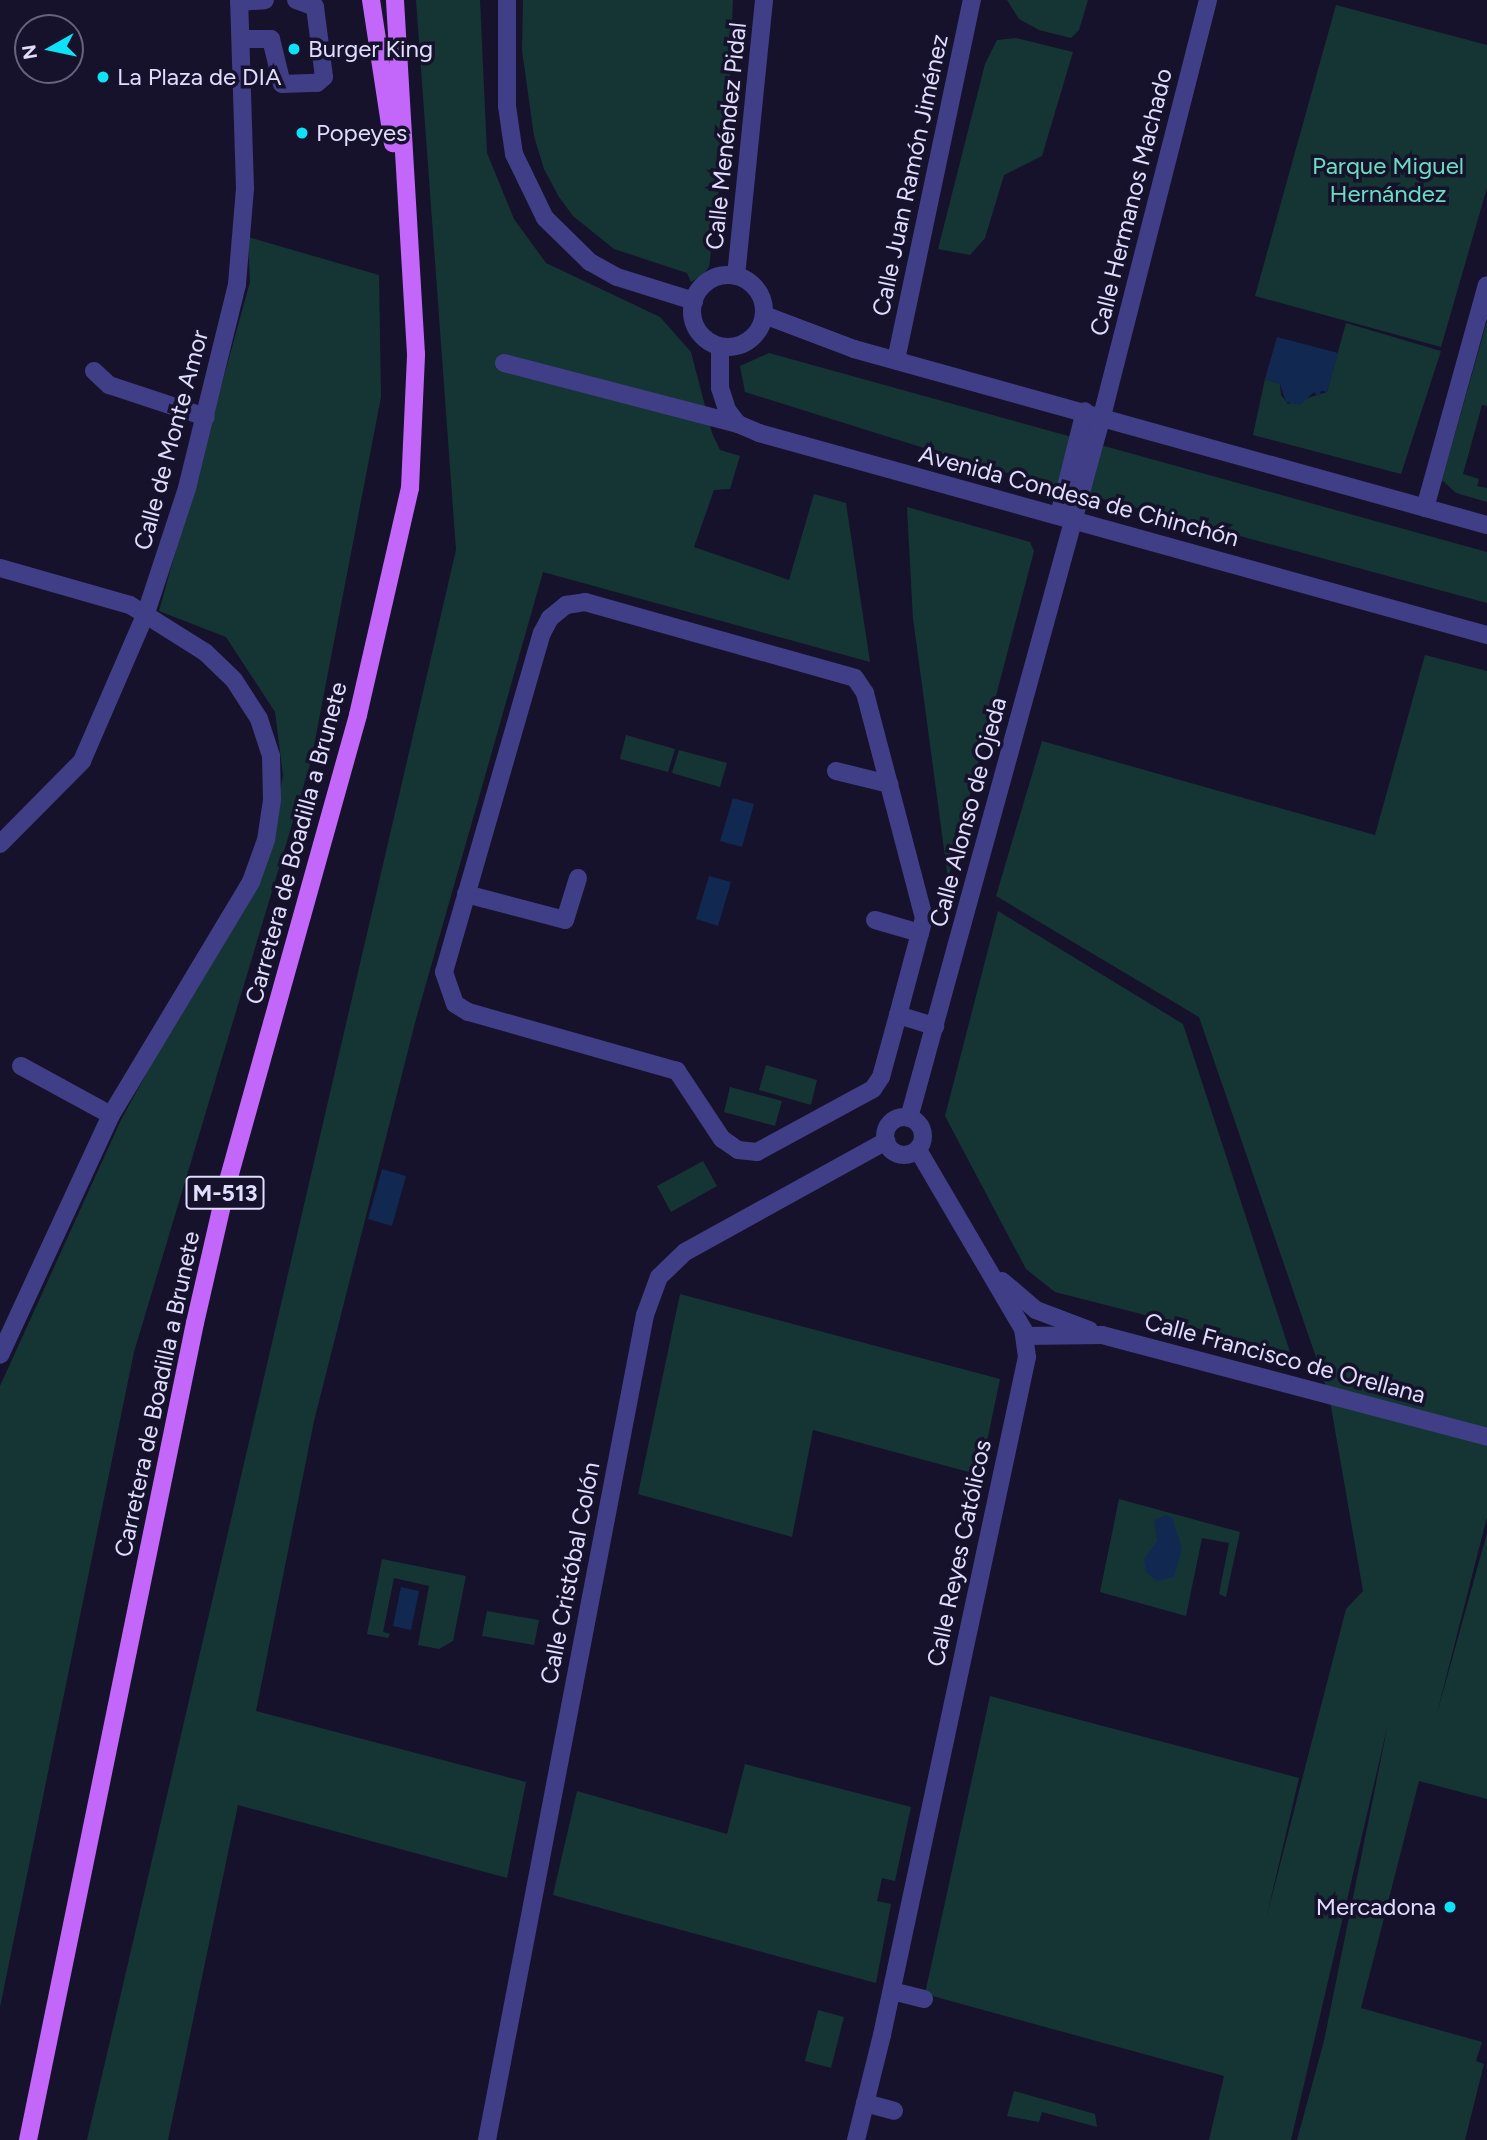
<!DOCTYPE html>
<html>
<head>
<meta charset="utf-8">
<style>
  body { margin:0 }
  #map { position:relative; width:1487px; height:2140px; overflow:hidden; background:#16122b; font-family:Figtree,sans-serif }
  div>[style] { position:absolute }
  .green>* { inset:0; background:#153534 }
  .water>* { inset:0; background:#112950 }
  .minor>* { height:18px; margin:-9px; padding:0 9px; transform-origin:9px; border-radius:9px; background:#413e88 }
  .minor>.ring { margin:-9px; padding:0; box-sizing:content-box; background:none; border:18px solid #413e88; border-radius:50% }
  .major>* { height:18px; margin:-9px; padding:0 9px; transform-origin:9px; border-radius:9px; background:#c367fb }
  .dots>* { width:19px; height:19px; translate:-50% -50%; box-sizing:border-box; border:4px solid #16122b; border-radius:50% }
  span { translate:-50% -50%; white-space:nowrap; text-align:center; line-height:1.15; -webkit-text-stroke:7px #16122b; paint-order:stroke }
  .shield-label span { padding:2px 5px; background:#16122b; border:2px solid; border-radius:5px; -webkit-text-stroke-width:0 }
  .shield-label { font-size:23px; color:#e0ddfe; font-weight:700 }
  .poi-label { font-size:24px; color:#e0ddfe }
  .left { translate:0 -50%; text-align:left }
  .right { translate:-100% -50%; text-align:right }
  .street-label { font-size:24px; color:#e0ddfe }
  .park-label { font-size:24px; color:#69dec1 }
  .north { position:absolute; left:14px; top:14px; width:70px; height:70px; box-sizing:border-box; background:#16122b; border:2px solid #67637f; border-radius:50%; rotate:261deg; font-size:19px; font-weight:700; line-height:28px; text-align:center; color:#e0ddfe }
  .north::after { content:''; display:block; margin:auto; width:24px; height:32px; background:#0ee2f9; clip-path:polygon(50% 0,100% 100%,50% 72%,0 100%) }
</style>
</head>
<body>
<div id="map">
  <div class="green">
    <div style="clip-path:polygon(416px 0,480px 0,487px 153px,514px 219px,546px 263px,660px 317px,691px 352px,712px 433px,720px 450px,740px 456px,730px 489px,714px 490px,694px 547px,789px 580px,814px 494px,846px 503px,870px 662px,543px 572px,416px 1019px,314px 1421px,256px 1711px,526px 1782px,507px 1878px,238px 1805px,168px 2140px,87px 2140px,456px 550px)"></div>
    <div style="clip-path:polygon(523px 0,733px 0,728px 117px,709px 267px,703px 275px,691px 282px,687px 273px,614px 249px,573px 216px,559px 197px,544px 169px,534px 136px,522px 50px)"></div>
    <div style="clip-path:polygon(1007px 0,1088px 0,1079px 30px,1071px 38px,1039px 30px,1019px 19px)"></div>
    <div style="clip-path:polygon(1336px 5px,1487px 45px,1487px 188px,1441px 347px,1255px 296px)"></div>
    <div style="clip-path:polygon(1016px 38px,1073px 52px,1042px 156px,1004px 175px,985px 238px,970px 255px,938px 249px,985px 64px,997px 40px)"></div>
    <div style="clip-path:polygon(248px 237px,379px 275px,381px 397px,311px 761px,134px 1352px,0 2007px,0 1386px,121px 1120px,271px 845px,283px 775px,275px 712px,226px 637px,159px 611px,250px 282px)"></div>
    <div style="clip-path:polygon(1487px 321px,1487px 406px,1482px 405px,1463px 474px,1479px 479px,1477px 486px,1487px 488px,1487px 502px,1456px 493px,1442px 480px)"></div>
    <div style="clip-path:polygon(1346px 323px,1441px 351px,1401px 474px,1253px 435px,1265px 379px,1280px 384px,1281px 395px,1288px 404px,1327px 392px)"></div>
    <div style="clip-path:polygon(769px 353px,1487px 552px,1487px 603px,975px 464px,745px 392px,740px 366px)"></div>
    <div style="clip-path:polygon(907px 507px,1030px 542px,1034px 551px,948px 879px,913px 618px)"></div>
    <div style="clip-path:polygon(1425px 655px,1487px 671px,1487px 1517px,1436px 1717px,1487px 1533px,1487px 1799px,1419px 1781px,1361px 2008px,1482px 2042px,1476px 2061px,1484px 2064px,1465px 2140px,1297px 2140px,1324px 2041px,1388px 1724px,1291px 2140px,1209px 2140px,1224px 2076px,925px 1994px,990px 1696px,1299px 1778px,1266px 1919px,1346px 1609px,1363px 1591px,1329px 1395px,1199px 1017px,996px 896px,1042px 741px,1375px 835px)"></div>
    <div style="clip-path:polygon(626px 735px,675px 749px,668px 772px,620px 759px)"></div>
    <div style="clip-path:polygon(679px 750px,727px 763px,720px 787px,672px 773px)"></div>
    <div style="clip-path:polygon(998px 911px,1183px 1024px,1290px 1352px,1055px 1292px,1026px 1269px,945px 1116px)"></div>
    <div style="clip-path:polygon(766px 1065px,817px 1080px,811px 1105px,759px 1090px)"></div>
    <div style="clip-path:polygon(730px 1087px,782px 1101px,775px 1126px,724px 1112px)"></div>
    <div style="clip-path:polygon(703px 1161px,717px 1186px,671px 1212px,657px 1186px)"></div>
    <div style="clip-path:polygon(680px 1294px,1000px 1379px,980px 1475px,813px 1430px,792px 1537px,638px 1494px)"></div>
    <div style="clip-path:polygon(1119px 1499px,1240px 1532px,1226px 1597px,1219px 1594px,1229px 1543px,1202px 1538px,1186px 1616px,1100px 1592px)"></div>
    <div style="clip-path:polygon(382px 1559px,466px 1576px,453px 1641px,439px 1649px,418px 1645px,429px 1586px,394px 1578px,383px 1632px,390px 1634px,388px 1638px,367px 1634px)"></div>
    <div style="clip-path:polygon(487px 1611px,539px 1620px,534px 1645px,482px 1636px)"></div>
    <div style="clip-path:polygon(745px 1764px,911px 1807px,895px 1881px,882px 1878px,877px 1901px,891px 1904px,876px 1983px,553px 1895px,577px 1791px,727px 1834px)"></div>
    <div style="clip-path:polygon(818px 2010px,844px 2017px,831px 2068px,805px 2061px)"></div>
    <div style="clip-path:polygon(1014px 2091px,1095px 2114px,1097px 2127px,1042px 2112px,1039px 2122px,1007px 2116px)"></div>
  </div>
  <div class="water">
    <div style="clip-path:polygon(1277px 337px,1338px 353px,1327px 392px,1321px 391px,1319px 397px,1314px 392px,1300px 405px,1286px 402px,1280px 384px,1265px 379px)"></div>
    <div style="clip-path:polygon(733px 798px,754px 804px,742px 847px,720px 841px)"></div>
    <div style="clip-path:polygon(709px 876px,731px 882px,718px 926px,696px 919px)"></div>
    <div style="clip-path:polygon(382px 1169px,406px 1176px,392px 1226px,368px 1219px)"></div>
    <div style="clip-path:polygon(1166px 1515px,1172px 1518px,1182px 1548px,1174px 1577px,1157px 1581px,1146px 1572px,1144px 1559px,1157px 1541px,1154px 1520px)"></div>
    <div style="clip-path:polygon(401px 1587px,419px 1591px,411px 1630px,393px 1626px)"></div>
  </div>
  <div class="minor">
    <div style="left:507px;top:0;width:106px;rotate:90deg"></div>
    <div style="left:507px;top:106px;width:49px;rotate:81.7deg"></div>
    <div style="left:514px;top:154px;width:71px;rotate:64.2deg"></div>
    <div style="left:545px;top:218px;width:63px;rotate:44.4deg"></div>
    <div style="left:590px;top:262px;width:31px;rotate:29deg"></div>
    <div style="left:617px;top:277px;width:81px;rotate:17.3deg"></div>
    <div style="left:239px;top:2px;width:26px;rotate:-4deg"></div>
    <div style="left:243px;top:39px;width:28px"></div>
    <div style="left:271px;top:39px;width:46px;rotate:76.3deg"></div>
    <div style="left:282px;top:84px;width:35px;rotate:-2deg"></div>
    <div style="left:317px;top:83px;width:9px;rotate:-41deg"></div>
    <div style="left:324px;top:77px;width:71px;rotate:-97.3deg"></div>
    <div style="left:315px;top:7px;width:20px;rotate:-160deg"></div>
    <div class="ring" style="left:692px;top:275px;width:54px;height:54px"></div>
    <div style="left:736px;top:276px;width:277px;rotate:-84.2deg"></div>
    <div style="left:764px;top:315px;width:96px;rotate:20.7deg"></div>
    <div style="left:854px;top:349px;width:657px;rotate:15.54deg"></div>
    <div style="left:720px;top:347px;width:41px;rotate:90deg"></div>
    <div style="left:720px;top:388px;width:23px;rotate:72deg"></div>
    <div style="left:727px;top:410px;width:18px;rotate:52deg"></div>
    <div style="left:738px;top:424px;width:23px;rotate:23deg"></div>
    <div style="left:759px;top:433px;width:756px;rotate:15.51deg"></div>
    <div style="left:896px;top:360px;width:368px;rotate:-78.1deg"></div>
    <div style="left:504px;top:363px;width:242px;rotate:14.6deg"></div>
    <div style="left:94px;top:371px;width:21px;rotate:43deg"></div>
    <div style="left:109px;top:385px;width:102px;rotate:18.3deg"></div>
    <div style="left:1425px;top:508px;width:231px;rotate:-74.5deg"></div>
    <div style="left:1059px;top:515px;width:107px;rotate:-76deg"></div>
    <div style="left:0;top:568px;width:135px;rotate:15.9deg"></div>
    <div style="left:130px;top:605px;width:89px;rotate:32.1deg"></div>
    <div style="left:205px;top:652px;width:40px;rotate:44deg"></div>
    <div style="left:234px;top:680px;width:46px;rotate:57.3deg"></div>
    <div style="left:259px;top:719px;width:39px;rotate:72deg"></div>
    <div style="left:271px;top:756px;width:44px;rotate:88.7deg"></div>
    <div style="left:272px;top:800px;width:40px;rotate:98.5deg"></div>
    <div style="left:266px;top:840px;width:45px;rotate:109.7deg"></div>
    <div style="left:251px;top:882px;width:272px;rotate:121deg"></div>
    <div style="left:111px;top:1115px;width:264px;rotate:114.8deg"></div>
    <div style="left:836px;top:771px;width:55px;rotate:13.8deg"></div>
    <div style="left:0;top:844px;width:117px;rotate:-45.3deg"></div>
    <div style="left:82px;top:761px;width:161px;rotate:-66.6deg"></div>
    <div style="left:146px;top:613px;width:132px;rotate:-71.8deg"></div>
    <div style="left:187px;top:488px;width:210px;rotate:-76.2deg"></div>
    <div style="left:237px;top:284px;width:96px;rotate:-85.2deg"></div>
    <div style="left:245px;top:188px;width:188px;rotate:-91.8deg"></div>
    <div style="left:466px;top:894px;width:102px;rotate:14.7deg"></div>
    <div style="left:565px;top:920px;width:44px;rotate:-72.8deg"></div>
    <div style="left:875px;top:920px;width:47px;rotate:16.1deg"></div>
    <div style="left:898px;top:1015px;width:64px;rotate:105.3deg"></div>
    <div style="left:881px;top:1077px;width:14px;rotate:124deg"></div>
    <div style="left:873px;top:1089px;width:132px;rotate:151.5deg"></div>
    <div style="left:757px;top:1152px;width:19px;rotate:-174deg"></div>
    <div style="left:738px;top:1150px;width:19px;rotate:-145deg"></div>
    <div style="left:722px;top:1139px;width:82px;rotate:-123.5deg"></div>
    <div style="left:677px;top:1071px;width:217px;rotate:-164.2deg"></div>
    <div style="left:468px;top:1012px;width:15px;rotate:-148deg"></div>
    <div style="left:455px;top:1004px;width:34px;rotate:-109deg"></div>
    <div style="left:444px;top:972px;width:353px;rotate:-73.9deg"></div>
    <div style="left:542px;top:633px;width:17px;rotate:-62deg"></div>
    <div style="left:550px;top:618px;width:21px;rotate:-39deg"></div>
    <div style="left:566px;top:605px;width:19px;rotate:-9deg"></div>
    <div style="left:585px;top:602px;width:280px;rotate:15.7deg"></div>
    <div style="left:855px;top:678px;width:18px;rotate:56deg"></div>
    <div style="left:865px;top:693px;width:233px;rotate:75.3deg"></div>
    <div style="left:924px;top:918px;width:100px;rotate:105deg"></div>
    <div style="left:898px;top:1015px;width:39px;rotate:17deg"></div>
    <div style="left:21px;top:1066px;width:102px;rotate:28.6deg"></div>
    <div class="ring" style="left:885px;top:1117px;width:20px;height:20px"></div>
    <div style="left:909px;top:1118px;width:728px;rotate:-74.63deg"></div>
    <div style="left:1102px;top:416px;width:429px;rotate:-75.7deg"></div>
    <div style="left:1002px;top:1281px;width:45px;rotate:40.5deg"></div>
    <div style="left:1036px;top:1310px;width:57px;rotate:20.7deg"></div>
    <div style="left:1025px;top:1336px;width:77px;rotate:-0.7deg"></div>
    <div style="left:1102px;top:1335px;width:398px;rotate:14.8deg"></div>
    <div style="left:892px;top:1991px;width:33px;rotate:14deg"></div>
    <div style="left:865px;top:2103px;width:30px;rotate:15deg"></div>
    <div style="left:487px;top:2140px;width:840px;rotate:-79.16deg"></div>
    <div style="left:645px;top:1315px;width:40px;rotate:-69.8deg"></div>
    <div style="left:659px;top:1277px;width:36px;rotate:-44deg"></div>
    <div style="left:685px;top:1252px;width:230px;rotate:-28.9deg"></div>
    <div style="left:856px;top:2140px;width:108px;rotate:-76.1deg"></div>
    <div style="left:882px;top:2035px;width:693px;rotate:-77.93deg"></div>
    <div style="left:1027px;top:1357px;width:28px;rotate:-98deg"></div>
    <div style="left:1023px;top:1329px;width:208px;rotate:-120.4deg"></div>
  </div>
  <div class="major">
    <div style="left:371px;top:0;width:145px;rotate:81.3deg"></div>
    <div style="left:28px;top:2140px;width:834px;rotate:-78.45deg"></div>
    <div style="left:195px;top:1323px;width:139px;rotate:-77.1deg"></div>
    <div style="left:226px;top:1188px;width:491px;rotate:-74.4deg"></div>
    <div style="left:358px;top:715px;width:233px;rotate:-77.1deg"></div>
    <div style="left:410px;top:488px;width:134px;rotate:-87.4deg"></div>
    <div style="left:416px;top:354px;width:355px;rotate:-93.4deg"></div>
  </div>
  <div class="dots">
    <div style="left:294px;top:49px;background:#0ee2f9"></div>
    <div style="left:103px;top:77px;background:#0ee2f9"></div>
    <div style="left:302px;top:133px;background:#0ee2f9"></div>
    <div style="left:1450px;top:1907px;background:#0ee2f9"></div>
  </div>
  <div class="shield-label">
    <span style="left:225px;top:1193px">M-513</span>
  </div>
  <div class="poi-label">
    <span class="left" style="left:308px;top:49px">Burger King</span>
    <span class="left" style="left:117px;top:77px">La Plaza de DIA</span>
    <span class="left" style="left:316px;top:133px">Popeyes</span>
    <span class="right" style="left:1436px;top:1907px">Mercadona</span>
  </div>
  <div class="street-label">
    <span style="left:726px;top:136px;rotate:-84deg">Calle Menéndez Pidal</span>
    <span style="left:910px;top:175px;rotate:-78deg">Calle Juan Ramón Jiménez</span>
    <span style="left:1131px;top:202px;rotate:-76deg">Calle Hermanos Machado</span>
    <span style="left:171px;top:440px;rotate:-75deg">Calle de Monte Amor</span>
    <span style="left:1079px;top:496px;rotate:15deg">Avenida Condesa de Chinchón</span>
    <span style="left:968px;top:812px;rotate:-75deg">Calle Alonso de Ojeda</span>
    <span style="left:296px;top:843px;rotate:-75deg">Carretera de Boadilla a Brunete</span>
    <span style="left:1285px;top:1358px;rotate:15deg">Calle Francisco de Orellana</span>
    <span style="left:157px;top:1394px;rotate:-78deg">Carretera de Boadilla a Brunete</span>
    <span style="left:959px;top:1553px;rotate:-78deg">Calle Reyes Católicos</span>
    <span style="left:570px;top:1573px;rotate:-79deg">Calle Cristóbal Colón</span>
  </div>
  <div class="park-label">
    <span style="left:1388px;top:180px">Parque Miguel<br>Hernández</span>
  </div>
  <div class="north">N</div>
</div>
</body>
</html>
